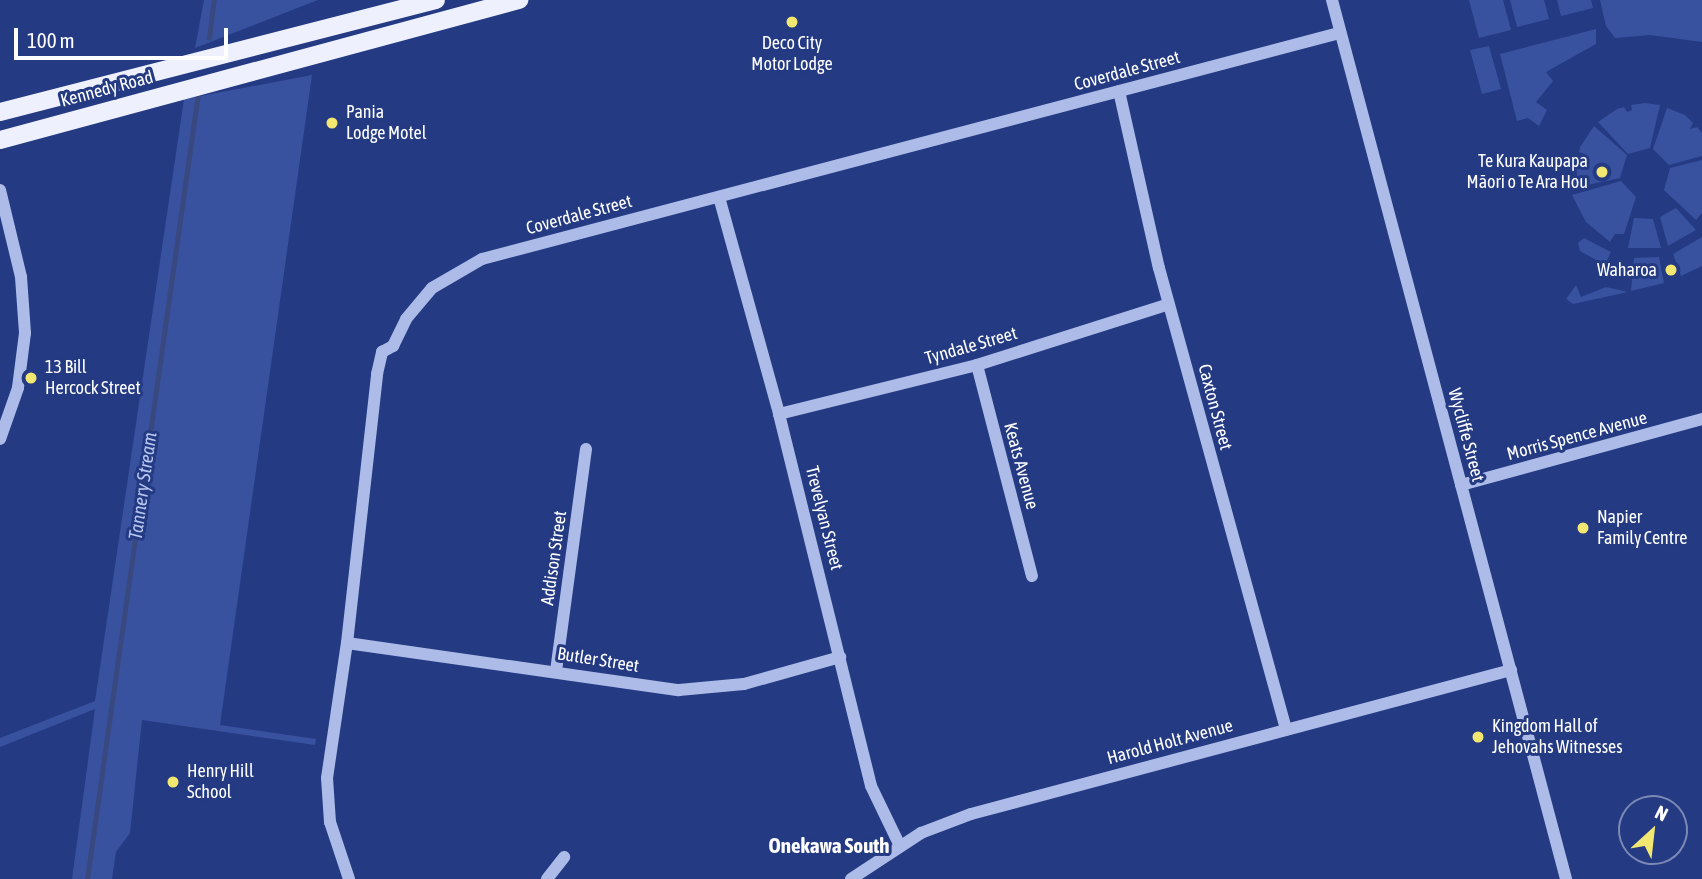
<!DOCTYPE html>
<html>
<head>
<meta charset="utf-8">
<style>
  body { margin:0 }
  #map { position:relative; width:1702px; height:879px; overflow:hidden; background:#243a83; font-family:"Asap Condensed",sans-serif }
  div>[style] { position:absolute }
  .green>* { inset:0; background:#3852a0 }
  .stream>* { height:4.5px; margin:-2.25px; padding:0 2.25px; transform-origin:2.25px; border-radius:2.25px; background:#39497f }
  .minor>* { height:12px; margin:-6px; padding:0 6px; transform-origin:6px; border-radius:6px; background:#acbbe7 }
  .major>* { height:18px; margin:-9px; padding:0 9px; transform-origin:9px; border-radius:9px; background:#eef1fd }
  .dots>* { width:19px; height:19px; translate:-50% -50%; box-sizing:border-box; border:4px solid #243a83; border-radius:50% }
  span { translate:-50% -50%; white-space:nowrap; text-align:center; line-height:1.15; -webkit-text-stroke:6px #243a83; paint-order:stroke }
  .poi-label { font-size:18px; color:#fff }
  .left { translate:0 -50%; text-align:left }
  .right { translate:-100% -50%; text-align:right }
  .street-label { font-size:18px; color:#fff }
  .water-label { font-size:19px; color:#b8c6ef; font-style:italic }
  .quarter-label { font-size:21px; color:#fff; font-weight:700 }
  .north { position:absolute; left:1618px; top:795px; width:70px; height:70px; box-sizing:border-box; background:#243a83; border:2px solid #7c89b5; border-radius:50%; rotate:27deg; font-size:19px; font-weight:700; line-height:28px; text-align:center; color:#fff }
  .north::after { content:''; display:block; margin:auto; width:24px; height:32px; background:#f2e770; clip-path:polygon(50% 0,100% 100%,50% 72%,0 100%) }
  .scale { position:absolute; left:14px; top:28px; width:214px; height:32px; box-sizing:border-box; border:4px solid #fff; border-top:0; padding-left:9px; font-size:21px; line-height:24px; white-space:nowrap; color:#fff; -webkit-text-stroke:5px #243a83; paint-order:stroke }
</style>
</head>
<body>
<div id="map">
  <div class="green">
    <div style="clip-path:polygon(204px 0,318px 0,195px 48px)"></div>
    <div style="clip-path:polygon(1469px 0,1503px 0,1511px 30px,1479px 38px)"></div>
    <div style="clip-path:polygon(1510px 0,1544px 0,1549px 19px,1517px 27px)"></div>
    <div style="clip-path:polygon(1557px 0,1591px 0,1593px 8px,1561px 16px)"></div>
    <div style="clip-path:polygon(1600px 0,1702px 0,1702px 42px,1650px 35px,1615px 38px,1606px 26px)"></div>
    <div style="clip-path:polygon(1596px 29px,1596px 44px,1546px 72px,1553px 81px,1536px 102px,1547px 110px,1539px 126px,1528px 118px,1517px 121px,1500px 54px)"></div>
    <div style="clip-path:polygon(1489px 46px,1501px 89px,1482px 94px,1470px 50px)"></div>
    <div style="clip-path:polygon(312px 75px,220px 725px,316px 739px,315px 745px,142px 720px,130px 833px,116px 852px,112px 879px,72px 879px,95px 709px,0 747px,0 738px,95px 701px,184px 99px)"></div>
    <div style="clip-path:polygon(1645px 103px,1660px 105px,1650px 148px,1628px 154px,1598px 122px,1617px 109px,1624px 107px,1627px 112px,1632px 110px,1631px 105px)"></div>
    <div style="clip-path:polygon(1667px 108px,1685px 115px,1693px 123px,1690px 129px,1697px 127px,1702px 133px,1702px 156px,1669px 165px,1653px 149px)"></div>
    <div style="clip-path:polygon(1594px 126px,1627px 155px,1620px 178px,1578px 187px,1576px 164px,1585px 154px,1579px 152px,1580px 147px)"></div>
    <div style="clip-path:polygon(1702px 160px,1702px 213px,1696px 220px,1664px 190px,1670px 168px)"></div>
    <div style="clip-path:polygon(1621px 181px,1636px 197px,1624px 234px,1615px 234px,1610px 242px,1586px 222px,1572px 195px)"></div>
    <div style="clip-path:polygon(1676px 208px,1696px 230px,1668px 246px,1660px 217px)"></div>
    <div style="clip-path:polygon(1634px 218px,1653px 219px,1661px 248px,1628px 248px)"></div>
    <div style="clip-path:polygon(1702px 237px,1702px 266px,1681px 276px,1673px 254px)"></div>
    <div style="clip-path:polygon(1584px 238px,1611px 252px,1605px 265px,1580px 251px,1578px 243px)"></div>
    <div style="clip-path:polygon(1659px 257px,1664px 283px,1631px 291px,1634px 258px)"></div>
    <div style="clip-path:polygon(1576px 285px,1581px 297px,1606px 287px,1628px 292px,1573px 304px,1566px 299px)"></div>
  </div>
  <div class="stream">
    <div style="left:209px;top:38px;width:38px;rotate:-83deg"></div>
    <div style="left:87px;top:879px;width:794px;rotate:-81.96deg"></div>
  </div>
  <div class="minor">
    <div style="left:1332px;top:0;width:910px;rotate:75.09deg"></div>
    <div style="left:1119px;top:91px;width:181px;rotate:77.3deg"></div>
    <div style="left:1159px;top:268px;width:479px;rotate:74.6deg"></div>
    <div style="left:0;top:190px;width:89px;rotate:76.4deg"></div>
    <div style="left:21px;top:277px;width:56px;rotate:85.9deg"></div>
    <div style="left:25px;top:333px;width:55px;rotate:97.3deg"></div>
    <div style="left:18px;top:388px;width:54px;rotate:109.4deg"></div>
    <div style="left:719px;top:197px;width:225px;rotate:74.5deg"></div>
    <div style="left:779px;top:414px;width:383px;rotate:76.1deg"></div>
    <div style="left:871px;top:786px;width:67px;rotate:64.2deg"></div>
    <div style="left:977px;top:365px;width:218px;rotate:75.4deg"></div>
    <div style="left:779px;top:414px;width:204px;rotate:-13.9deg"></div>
    <div style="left:977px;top:365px;width:201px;rotate:-17.6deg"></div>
    <div style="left:1461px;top:485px;width:250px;rotate:-15.3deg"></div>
    <div style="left:347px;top:643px;width:335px;rotate:8.1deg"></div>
    <div style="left:679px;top:690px;width:65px;rotate:-5.3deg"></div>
    <div style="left:744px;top:684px;width:100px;rotate:-15.7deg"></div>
    <div style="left:556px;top:671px;width:224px;rotate:-82.3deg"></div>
    <div style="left:349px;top:879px;width:60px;rotate:-108.4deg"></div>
    <div style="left:330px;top:822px;width:44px;rotate:-93.9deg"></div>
    <div style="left:327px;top:778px;width:136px;rotate:-81.6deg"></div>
    <div style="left:347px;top:643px;width:271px;rotate:-83.6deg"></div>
    <div style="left:377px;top:374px;width:23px;rotate:-77deg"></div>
    <div style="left:382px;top:352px;width:13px;rotate:-29deg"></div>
    <div style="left:393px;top:346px;width:30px;rotate:-64deg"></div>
    <div style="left:406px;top:319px;width:40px;rotate:-50deg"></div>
    <div style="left:432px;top:288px;width:58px;rotate:-30.1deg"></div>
    <div style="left:482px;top:259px;width:886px;rotate:-14.77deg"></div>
    <div style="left:547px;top:879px;width:28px;rotate:-52deg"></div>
    <div style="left:851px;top:879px;width:84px;rotate:-33.3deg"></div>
    <div style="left:921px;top:833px;width:53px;rotate:-20.8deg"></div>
    <div style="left:971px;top:814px;width:559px;rotate:-14.93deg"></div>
  </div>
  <div class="major">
    <div style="left:0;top:112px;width:450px;rotate:-14.4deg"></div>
    <div style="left:0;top:140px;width:538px;rotate:-15.1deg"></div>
  </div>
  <div class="dots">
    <div style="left:792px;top:22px;background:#f2e770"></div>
    <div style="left:332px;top:123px;background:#f2e770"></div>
    <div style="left:1602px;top:172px;background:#f2e770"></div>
    <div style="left:1671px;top:270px;background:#f2e770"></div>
    <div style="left:31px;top:378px;background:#f2e770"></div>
    <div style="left:1583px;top:528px;background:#f2e770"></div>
    <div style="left:1478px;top:737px;background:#f2e770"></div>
    <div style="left:173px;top:782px;background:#f2e770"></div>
  </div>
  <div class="poi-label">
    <span style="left:792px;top:54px">Deco City<br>Motor Lodge</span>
    <span class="left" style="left:346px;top:123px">Pania<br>Lodge Motel</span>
    <span class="right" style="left:1588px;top:172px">Te Kura Kaupapa<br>Māori o Te Ara Hou</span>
    <span class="right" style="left:1657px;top:270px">Waharoa</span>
    <span class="left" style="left:45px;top:378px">13 Bill<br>Hercock Street</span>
    <span class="left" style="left:1597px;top:528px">Napier<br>Family Centre</span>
    <span class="left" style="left:1492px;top:737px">Kingdom Hall of<br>Jehovahs Witnesses</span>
    <span class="left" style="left:187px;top:782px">Henry Hill<br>School</span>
  </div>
  <div class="street-label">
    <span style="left:1127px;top:71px;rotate:-15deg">Coverdale Street</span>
    <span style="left:107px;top:89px;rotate:-15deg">Kennedy Road</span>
    <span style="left:579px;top:215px;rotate:-15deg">Coverdale Street</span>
    <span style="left:971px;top:346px;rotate:-16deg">Tyndale Street</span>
    <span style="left:1215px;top:407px;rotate:75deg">Caxton Street</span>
    <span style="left:1466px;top:435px;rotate:75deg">Wycliffe Street</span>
    <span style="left:1577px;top:436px;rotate:-15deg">Morris Spence Avenue</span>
    <span style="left:1021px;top:466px;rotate:75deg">Keats Avenue</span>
    <span style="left:824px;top:518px;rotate:76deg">Trevelyan Street</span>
    <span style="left:554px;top:558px;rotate:-82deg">Addison Street</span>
    <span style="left:598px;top:660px;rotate:9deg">Butler Street</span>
    <span style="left:1170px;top:742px;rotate:-15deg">Harold Holt Avenue</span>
  </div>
  <div class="water-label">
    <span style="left:143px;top:486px;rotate:-82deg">Tannery Stream</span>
  </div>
  <div class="quarter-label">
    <span style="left:829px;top:845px">Onekawa South</span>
  </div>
  <div class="north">N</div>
  <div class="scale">100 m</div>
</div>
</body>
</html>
